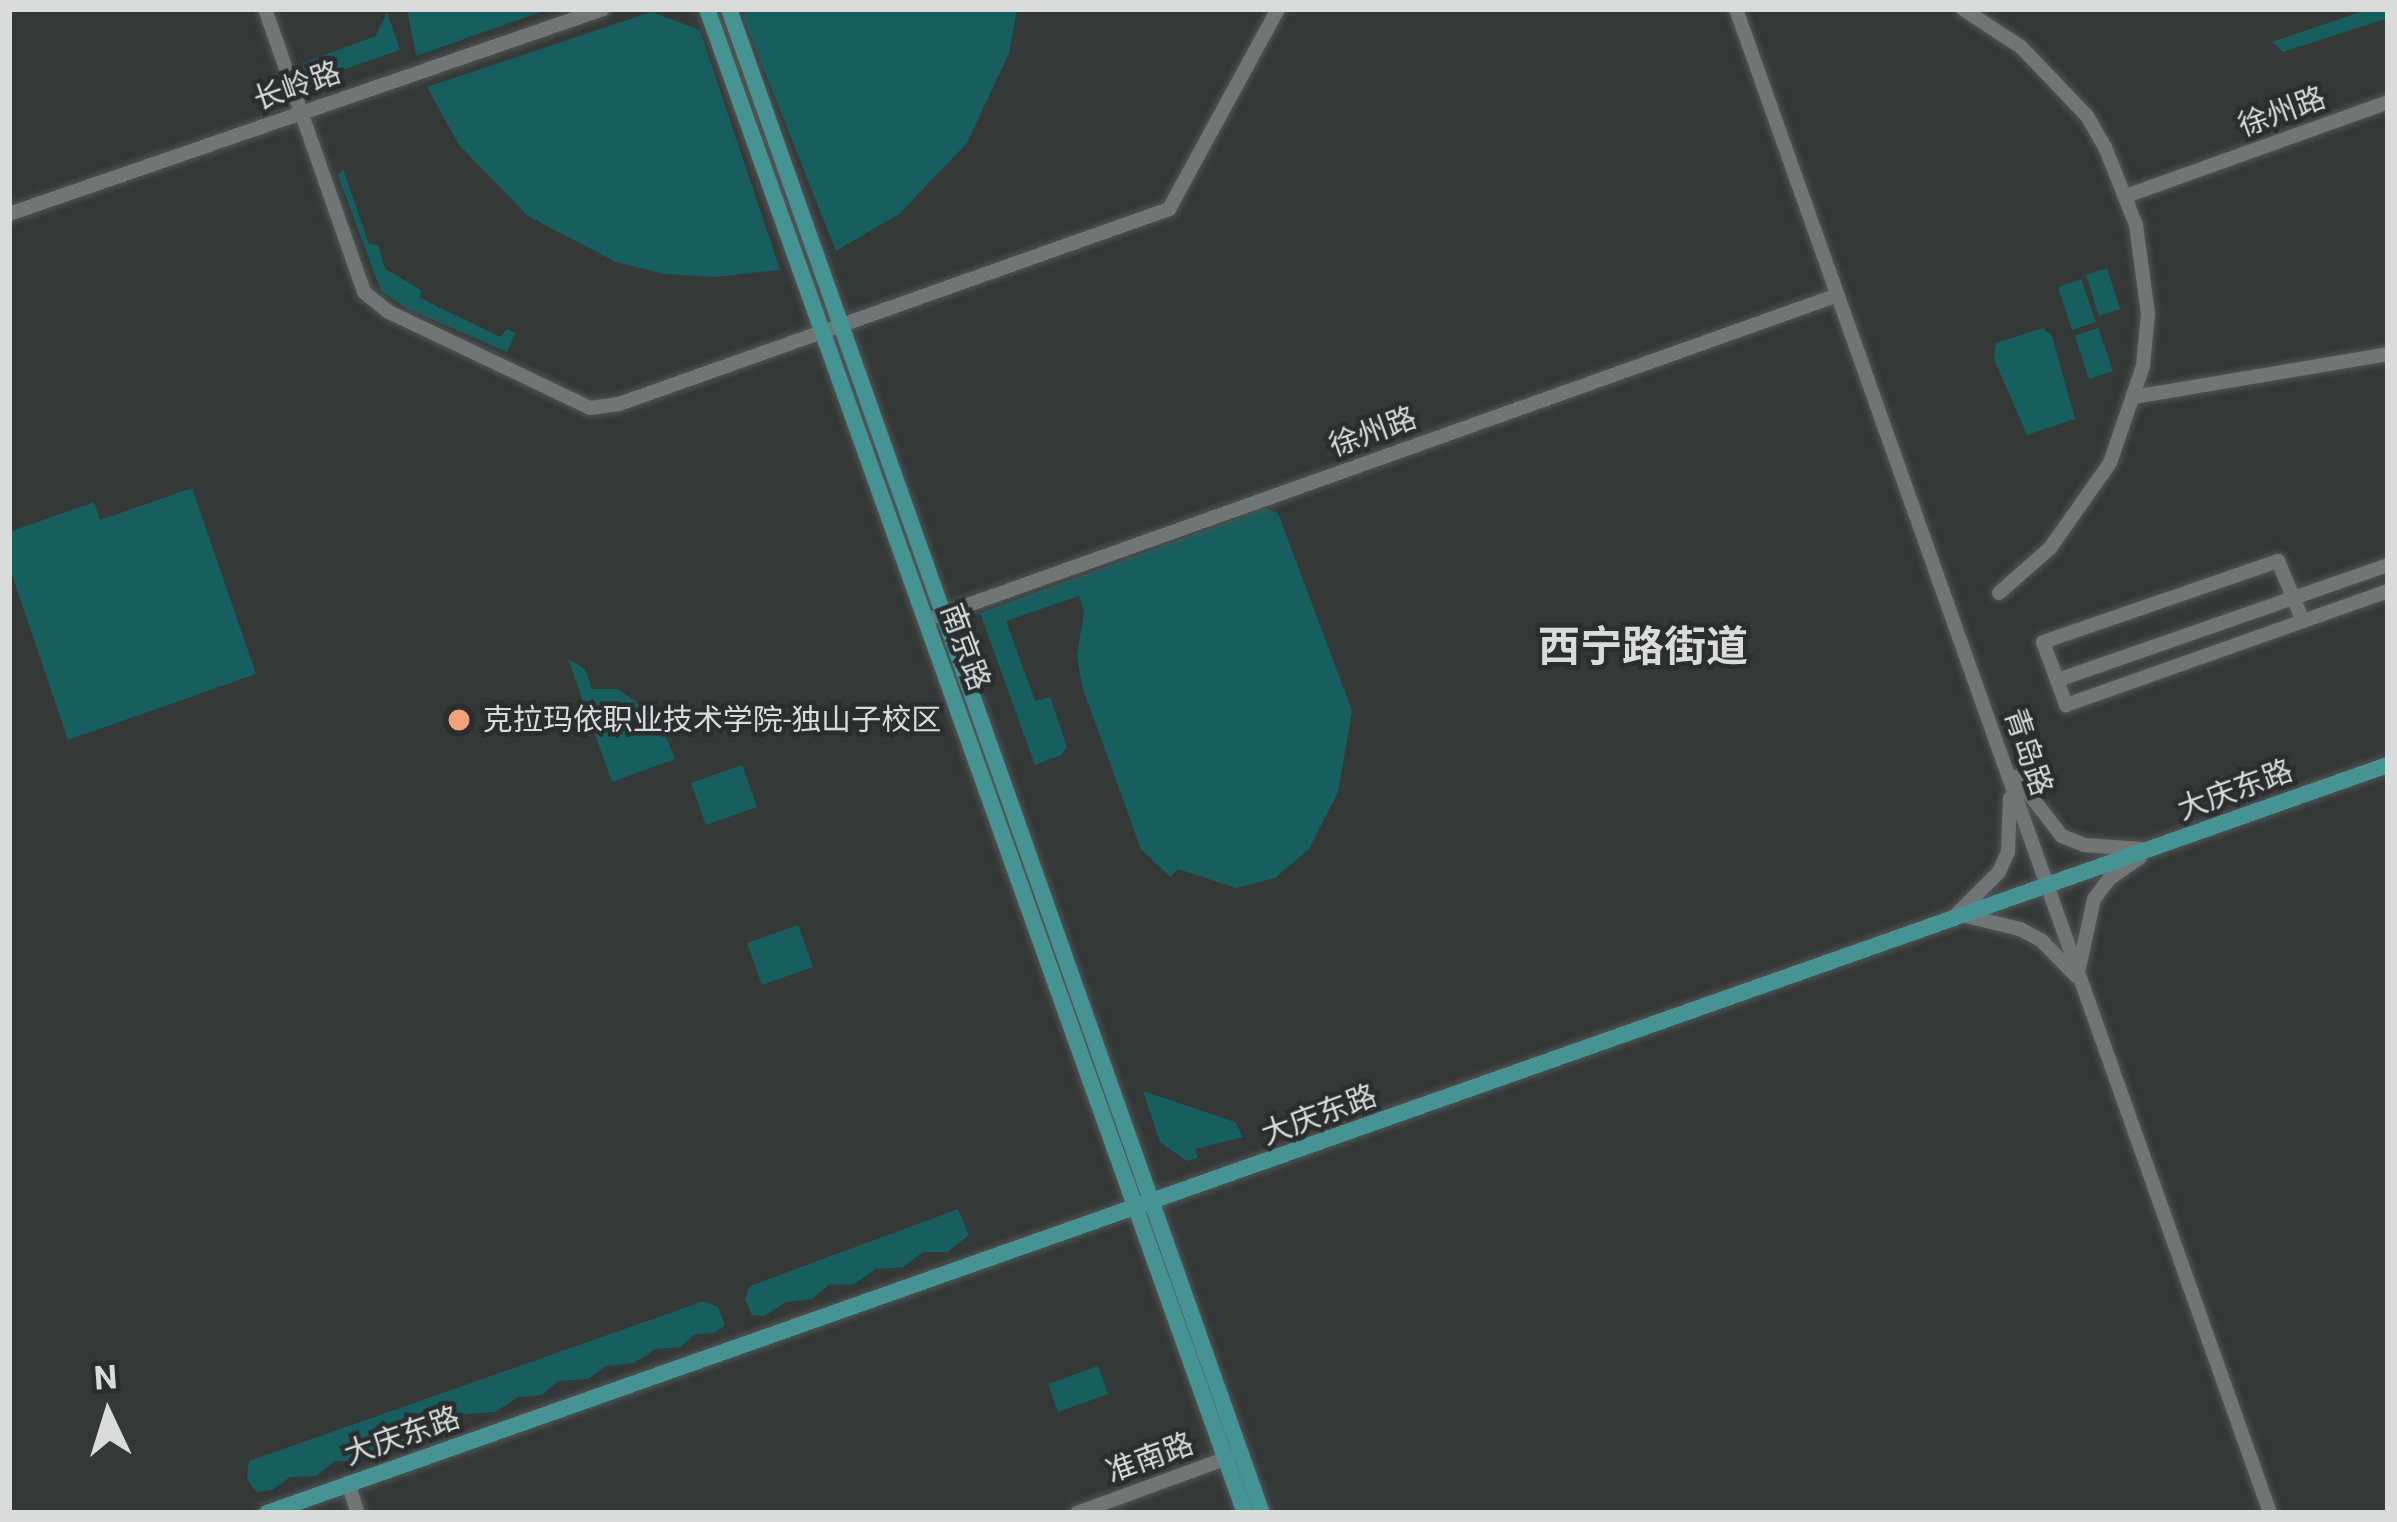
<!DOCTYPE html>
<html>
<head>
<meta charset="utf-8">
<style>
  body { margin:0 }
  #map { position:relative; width:2397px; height:1522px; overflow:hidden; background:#343938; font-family:Roboto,"Noto Sans SC",sans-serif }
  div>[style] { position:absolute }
  .green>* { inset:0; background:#175e5e }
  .roads { filter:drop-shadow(0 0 3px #515555) drop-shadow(0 0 3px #515555) }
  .minor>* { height:14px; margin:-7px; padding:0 7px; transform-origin:7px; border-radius:7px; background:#707575 }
  .major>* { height:16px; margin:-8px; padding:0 8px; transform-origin:8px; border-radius:8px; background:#469394 }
  .dots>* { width:33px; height:33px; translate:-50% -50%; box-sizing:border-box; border:6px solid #2a2e2e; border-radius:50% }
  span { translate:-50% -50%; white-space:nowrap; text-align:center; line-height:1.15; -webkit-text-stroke:9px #2a2e2e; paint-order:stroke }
  .street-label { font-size:30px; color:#dadcdc }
  .poi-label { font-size:30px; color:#dadcdc }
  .left { translate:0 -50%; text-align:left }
  .district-label { font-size:42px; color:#dadcdc; font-weight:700 }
  .frame { position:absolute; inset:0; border:12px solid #dadcdc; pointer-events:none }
  .north { position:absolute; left:48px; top:1354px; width:120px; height:120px; -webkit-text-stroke:9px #2a2e2e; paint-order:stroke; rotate:356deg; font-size:33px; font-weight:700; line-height:48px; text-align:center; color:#dadcdc }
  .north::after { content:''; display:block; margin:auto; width:42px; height:54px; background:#dadcdc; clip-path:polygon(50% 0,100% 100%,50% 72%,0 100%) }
</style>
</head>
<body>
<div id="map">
  <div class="green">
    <div style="clip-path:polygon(407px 9px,549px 9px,416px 56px)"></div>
    <div style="clip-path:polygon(747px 9px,1017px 9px,1009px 53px,967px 143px,899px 214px,836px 251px,743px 17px)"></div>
    <div style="clip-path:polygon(2369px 9px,2388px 9px,2388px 18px,2283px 52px,2272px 42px)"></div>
    <div style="clip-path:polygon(387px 12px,400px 50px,305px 83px,303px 63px,376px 36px)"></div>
    <div style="clip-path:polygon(651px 12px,700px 30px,780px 270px,714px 277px,664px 274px,616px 262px,528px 216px,459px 145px,427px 87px)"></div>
    <div style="clip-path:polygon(343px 169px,369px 244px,378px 245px,385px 269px,421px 290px,420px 298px,500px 337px,507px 329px,515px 333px,507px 352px,408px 309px,381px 291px,338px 176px)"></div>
    <div style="clip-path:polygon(2107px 268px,2120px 309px,2099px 316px,2086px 275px)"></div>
    <div style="clip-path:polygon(2081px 279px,2096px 322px,2072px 330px,2058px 287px)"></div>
    <div style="clip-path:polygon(2043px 328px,2052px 336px,2075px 419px,2027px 435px,1994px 359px,1996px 343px)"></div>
    <div style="clip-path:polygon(2098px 328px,2113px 371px,2089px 379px,2075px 336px)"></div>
    <div style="clip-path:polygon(192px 488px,256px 674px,68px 740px,9px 566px,9px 532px,94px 502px,100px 520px)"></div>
    <div style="clip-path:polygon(1265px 508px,1278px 513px,1352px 711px,1338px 792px,1309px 849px,1275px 878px,1236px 888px,1178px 869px,1170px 877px,1141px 849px,1082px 686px,1077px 655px,1084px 612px,1079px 596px,1006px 621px,1035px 701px,1050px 697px,1067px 747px,1061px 755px,1035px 765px,980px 613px)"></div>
    <div style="clip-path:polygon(568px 659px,585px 669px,592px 689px,618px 689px,645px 708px,645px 720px,663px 730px,675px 759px,612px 782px)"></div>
    <div style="clip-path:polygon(742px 765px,757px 807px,706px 825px,691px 783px)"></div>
    <div style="clip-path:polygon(798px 925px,813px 967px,762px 985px,747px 943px)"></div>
    <div style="clip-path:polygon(1143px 1091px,1235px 1122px,1243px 1137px,1196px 1149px,1197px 1158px,1187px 1161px,1160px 1142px)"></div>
    <div style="clip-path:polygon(958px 1209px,969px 1235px,947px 1252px,923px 1252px,903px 1267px,876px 1269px,854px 1284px,829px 1285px,812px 1299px,786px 1302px,764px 1316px,752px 1315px,745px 1299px,750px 1286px)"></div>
    <div style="clip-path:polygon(704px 1301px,718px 1307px,725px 1325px,714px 1333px,695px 1334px,681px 1347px,656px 1349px,634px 1363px,606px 1366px,588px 1379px,558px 1381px,542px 1395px,518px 1397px,495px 1412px,466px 1414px,445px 1429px,431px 1427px,407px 1443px,380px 1445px,360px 1461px,335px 1461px,316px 1476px,290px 1477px,272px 1490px,256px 1492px,247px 1479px,249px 1461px)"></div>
    <div style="clip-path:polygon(1098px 1366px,1108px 1394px,1058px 1412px,1048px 1384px)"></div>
  </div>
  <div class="roads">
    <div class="minor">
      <div style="left:265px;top:9px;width:300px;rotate:70.7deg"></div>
      <div style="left:364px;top:292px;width:32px;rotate:39deg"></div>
      <div style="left:389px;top:312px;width:223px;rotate:25.5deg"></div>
      <div style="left:590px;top:408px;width:29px;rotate:-8deg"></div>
      <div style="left:619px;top:404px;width:584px;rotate:-19.52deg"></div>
      <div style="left:1169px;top:209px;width:228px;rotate:-61.4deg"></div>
      <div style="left:1736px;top:9px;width:1596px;rotate:70.45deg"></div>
      <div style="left:1963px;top:9px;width:69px;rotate:33.2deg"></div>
      <div style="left:2021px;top:47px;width:95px;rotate:46.3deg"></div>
      <div style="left:2087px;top:116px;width:36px;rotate:60deg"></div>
      <div style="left:2105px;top:147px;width:84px;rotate:68.3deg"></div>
      <div style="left:2136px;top:225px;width:90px;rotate:82.3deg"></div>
      <div style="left:2148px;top:314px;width:52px;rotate:95.5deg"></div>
      <div style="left:2143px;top:366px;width:102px;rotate:108.8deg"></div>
      <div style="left:2110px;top:463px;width:104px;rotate:125.2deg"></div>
      <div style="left:2050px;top:548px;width:68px;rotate:138.6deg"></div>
      <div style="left:2126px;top:196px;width:278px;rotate:-19.7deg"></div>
      <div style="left:9px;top:214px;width:628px;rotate:-19.04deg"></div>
      <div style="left:2134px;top:397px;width:258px;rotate:-9.6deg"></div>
      <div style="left:2388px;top:565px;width:350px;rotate:160.8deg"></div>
      <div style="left:2057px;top:680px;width:27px;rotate:70deg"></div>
      <div style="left:2066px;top:705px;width:342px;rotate:-19.5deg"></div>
      <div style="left:937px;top:616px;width:956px;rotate:-19.61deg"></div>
      <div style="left:2057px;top:680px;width:40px;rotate:-110.2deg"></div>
      <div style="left:2043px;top:642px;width:249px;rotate:-19deg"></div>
      <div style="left:2278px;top:561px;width:65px;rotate:67.4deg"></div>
      <div style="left:2016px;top:777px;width:75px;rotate:52.1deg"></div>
      <div style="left:2062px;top:836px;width:24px;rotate:22deg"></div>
      <div style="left:2084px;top:845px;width:58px;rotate:3.9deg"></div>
      <div style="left:1957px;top:914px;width:59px;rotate:-45deg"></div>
      <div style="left:1999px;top:872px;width:22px;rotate:-66deg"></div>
      <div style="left:2008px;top:852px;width:54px;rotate:-87.9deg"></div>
      <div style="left:1962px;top:915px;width:60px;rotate:13.6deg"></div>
      <div style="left:2020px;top:929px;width:24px;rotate:28deg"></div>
      <div style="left:2041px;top:940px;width:50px;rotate:45.8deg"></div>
      <div style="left:2079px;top:968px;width:71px;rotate:-77.7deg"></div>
      <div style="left:2094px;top:899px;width:25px;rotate:-53deg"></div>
      <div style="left:2109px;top:879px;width:38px;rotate:-35deg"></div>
      <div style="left:348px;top:1483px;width:32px;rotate:72deg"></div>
      <div style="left:1077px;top:1513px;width:163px;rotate:-20.1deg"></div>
    </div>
    <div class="major">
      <div style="left:707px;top:9px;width:1597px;rotate:70.32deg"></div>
      <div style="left:729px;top:9px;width:1596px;rotate:70.49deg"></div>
      <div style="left:267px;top:1513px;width:2249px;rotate:-19.43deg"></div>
    </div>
  </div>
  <div class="dots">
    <div style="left:459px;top:720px;background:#f1a17c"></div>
  </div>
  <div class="street-label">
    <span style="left:297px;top:86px;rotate:-19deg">长岭路</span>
    <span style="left:2282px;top:112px;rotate:-20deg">徐州路</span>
    <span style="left:1373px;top:432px;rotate:-20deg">徐州路</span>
    <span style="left:965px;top:647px;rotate:70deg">南京路</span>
    <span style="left:2028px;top:752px;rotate:71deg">青岛路</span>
    <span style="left:2235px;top:790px;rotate:-20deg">大庆东路</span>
    <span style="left:1319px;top:1115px;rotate:-20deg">大庆东路</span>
    <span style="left:402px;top:1436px;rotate:-19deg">大庆东路</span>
    <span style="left:1150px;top:1458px;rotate:-20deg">准南路</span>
  </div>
  <div class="poi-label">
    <span class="left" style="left:483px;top:720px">克拉玛依职业技术学院-独山子校区</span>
  </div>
  <div class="district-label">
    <span style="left:1643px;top:647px">西宁路街道</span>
  </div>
  <div class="frame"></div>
  <div class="north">N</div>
</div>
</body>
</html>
